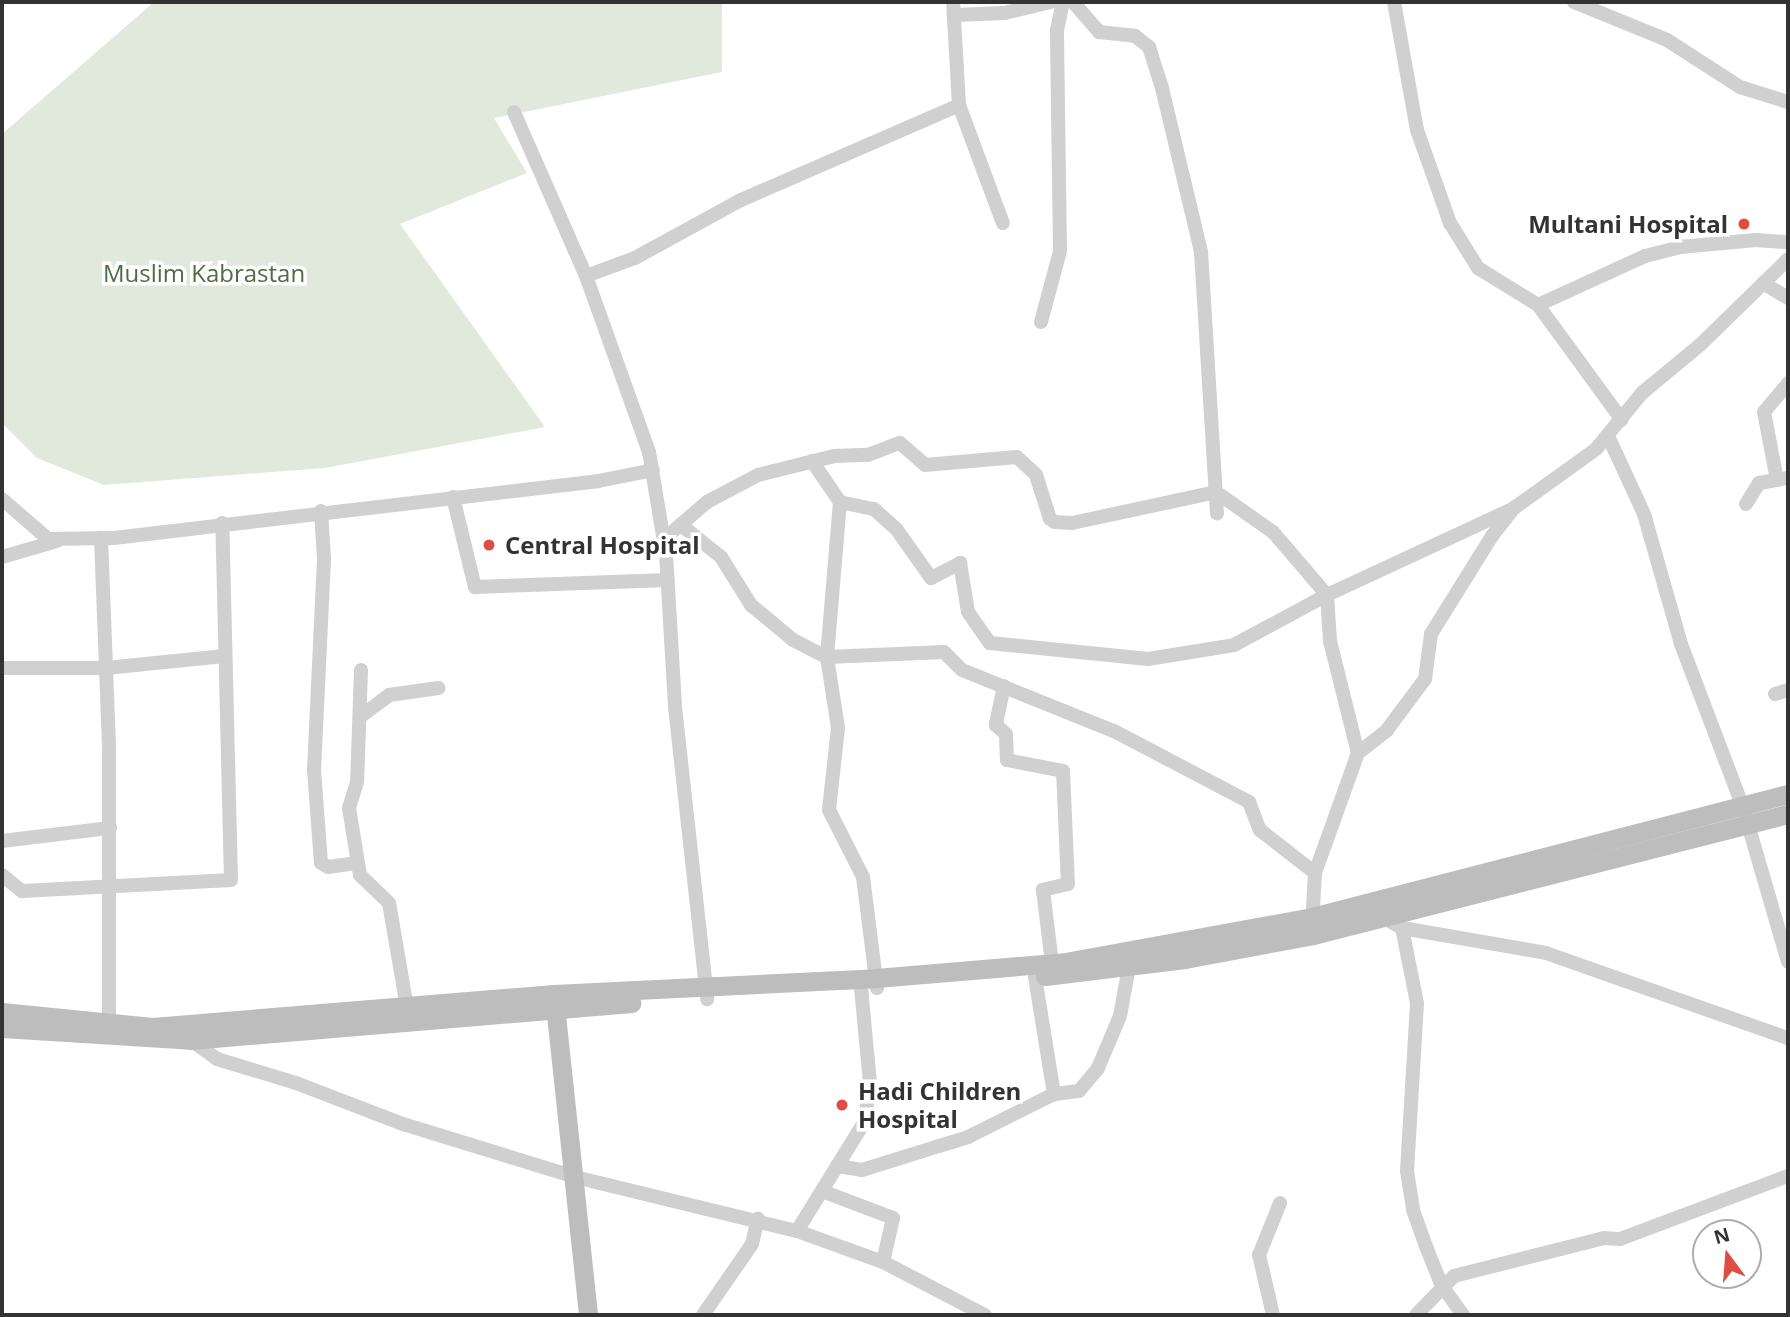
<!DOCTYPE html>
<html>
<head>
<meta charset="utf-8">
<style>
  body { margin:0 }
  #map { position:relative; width:1790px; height:1317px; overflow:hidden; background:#fff; font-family:"Open Sans",sans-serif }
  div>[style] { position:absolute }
  .green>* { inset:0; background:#e1e9dd }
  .street>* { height:14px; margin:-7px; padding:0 7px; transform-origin:7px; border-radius:7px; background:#d0d0d0 }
  .secondary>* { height:19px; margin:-9.5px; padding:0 9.5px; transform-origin:9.5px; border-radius:9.5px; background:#bdbdbd }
  .dots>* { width:19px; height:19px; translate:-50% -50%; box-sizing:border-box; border:4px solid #fff; border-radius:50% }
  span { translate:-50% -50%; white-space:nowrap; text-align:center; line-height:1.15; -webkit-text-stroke:7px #fff; paint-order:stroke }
  .poi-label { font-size:24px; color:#333; font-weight:700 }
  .right { translate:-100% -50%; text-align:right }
  .left { translate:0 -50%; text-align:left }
  .park-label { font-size:24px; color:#4f6d42 }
  .frame { position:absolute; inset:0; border:4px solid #333; pointer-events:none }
  .north { position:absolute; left:1692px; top:1219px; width:70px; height:70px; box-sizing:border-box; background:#fff; border:2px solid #adadad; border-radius:50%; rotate:344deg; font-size:19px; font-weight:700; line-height:28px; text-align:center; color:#333 }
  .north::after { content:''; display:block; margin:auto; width:24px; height:32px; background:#dd4e42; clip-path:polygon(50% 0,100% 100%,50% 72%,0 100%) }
</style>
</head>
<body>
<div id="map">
  <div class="green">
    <div style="clip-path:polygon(154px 2px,722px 2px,722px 72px,494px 118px,527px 173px,400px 224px,545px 427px,325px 468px,104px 485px,37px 458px,2px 423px,2px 134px)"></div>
  </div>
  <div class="street">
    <div style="left:1073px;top:2px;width:40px;rotate:49deg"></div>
    <div style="left:1099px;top:32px;width:36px;rotate:6deg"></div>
    <div style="left:1135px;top:36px;width:18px;rotate:38deg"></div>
    <div style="left:1149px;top:47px;width:43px;rotate:72.4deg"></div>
    <div style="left:1162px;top:88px;width:169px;rotate:76.6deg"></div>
    <div style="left:1201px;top:252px;width:262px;rotate:86.5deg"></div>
    <div style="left:1394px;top:2px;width:130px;rotate:79.8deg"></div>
    <div style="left:1417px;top:130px;width:99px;rotate:70.5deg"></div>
    <div style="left:1450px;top:223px;width:53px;rotate:58.1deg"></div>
    <div style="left:1478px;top:268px;width:70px;rotate:31.7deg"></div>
    <div style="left:1538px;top:305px;width:142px;rotate:53.9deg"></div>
    <div style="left:1574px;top:2px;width:100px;rotate:22.2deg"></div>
    <div style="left:1667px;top:40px;width:87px;rotate:32.8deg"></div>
    <div style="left:1740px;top:87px;width:50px;rotate:17.4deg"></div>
    <div style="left:955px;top:15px;width:49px;rotate:-2.3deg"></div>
    <div style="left:1004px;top:13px;width:48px;rotate:-13.2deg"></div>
    <div style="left:959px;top:105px;width:126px;rotate:69.6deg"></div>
    <div style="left:514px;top:112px;width:179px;rotate:66.3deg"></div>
    <div style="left:586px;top:276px;width:187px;rotate:70.3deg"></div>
    <div style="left:649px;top:452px;width:103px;rotate:80.5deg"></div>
    <div style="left:666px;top:554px;width:153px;rotate:86.6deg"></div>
    <div style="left:675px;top:707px;width:294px;rotate:83.7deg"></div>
    <div style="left:586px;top:276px;width:52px;rotate:-20.2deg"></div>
    <div style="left:635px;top:258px;width:121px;rotate:-28.7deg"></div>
    <div style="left:741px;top:200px;width:238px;rotate:-23.5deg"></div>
    <div style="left:959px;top:105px;width:103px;rotate:-93.3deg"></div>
    <div style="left:1763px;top:283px;width:29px;rotate:31deg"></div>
    <div style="left:1538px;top:305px;width:118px;rotate:-24.6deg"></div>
    <div style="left:1645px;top:256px;width:36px;rotate:-14deg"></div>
    <div style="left:1680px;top:247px;width:76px;rotate:-5.3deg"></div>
    <div style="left:1756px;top:240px;width:32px;rotate:4deg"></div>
    <div style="left:1041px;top:322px;width:73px;rotate:-75deg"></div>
    <div style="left:1060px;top:251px;width:221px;rotate:-90.8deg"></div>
    <div style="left:1057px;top:30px;width:29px;rotate:-78deg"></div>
    <div style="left:1608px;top:436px;width:86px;rotate:65.2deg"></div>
    <div style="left:1644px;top:514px;width:135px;rotate:74.1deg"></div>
    <div style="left:1681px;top:644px;width:174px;rotate:69.2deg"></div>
    <div style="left:1743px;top:807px;width:161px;rotate:73.8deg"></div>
    <div style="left:812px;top:461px;width:50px;rotate:55.7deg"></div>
    <div style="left:840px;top:502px;width:156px;rotate:94.8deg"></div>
    <div style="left:827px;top:657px;width:117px;rotate:-2.4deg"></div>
    <div style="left:944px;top:652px;width:25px;rotate:45deg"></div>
    <div style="left:962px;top:670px;width:164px;rotate:21.9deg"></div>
    <div style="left:1114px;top:731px;width:153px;rotate:27.7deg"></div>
    <div style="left:1249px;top:802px;width:30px;rotate:69deg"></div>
    <div style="left:1260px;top:830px;width:70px;rotate:38deg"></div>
    <div style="left:1777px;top:480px;width:69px;rotate:-100.8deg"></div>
    <div style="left:1764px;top:412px;width:38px;rotate:-50deg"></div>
    <div style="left:453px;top:497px;width:93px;rotate:76.3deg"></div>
    <div style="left:475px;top:587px;width:193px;rotate:-2.1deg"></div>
    <div style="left:2px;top:499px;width:61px;rotate:41deg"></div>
    <div style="left:48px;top:539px;width:66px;rotate:-0.9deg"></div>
    <div style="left:114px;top:538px;width:487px;rotate:-6.7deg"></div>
    <div style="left:598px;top:481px;width:56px;rotate:-11.3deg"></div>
    <div style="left:840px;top:502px;width:35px;rotate:12deg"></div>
    <div style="left:874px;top:509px;width:31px;rotate:42deg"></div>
    <div style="left:897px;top:530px;width:59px;rotate:54.7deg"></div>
    <div style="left:931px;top:578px;width:33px;rotate:-27deg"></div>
    <div style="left:960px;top:563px;width:50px;rotate:80.7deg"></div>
    <div style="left:968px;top:612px;width:38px;rotate:55deg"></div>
    <div style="left:990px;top:643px;width:159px;rotate:5.8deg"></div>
    <div style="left:1148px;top:659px;width:87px;rotate:-9.2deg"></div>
    <div style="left:1234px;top:645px;width:106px;rotate:-28.3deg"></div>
    <div style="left:1327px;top:595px;width:204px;rotate:-24.9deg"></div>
    <div style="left:1746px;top:504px;width:25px;rotate:-58deg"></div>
    <div style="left:1759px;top:483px;width:29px;rotate:-10deg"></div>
    <div style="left:321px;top:511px;width:48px;rotate:86.4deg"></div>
    <div style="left:324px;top:559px;width:211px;rotate:92.7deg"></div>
    <div style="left:314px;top:770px;width:93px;rotate:85.7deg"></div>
    <div style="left:321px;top:863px;width:8px;rotate:30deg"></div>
    <div style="left:328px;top:867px;width:30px;rotate:-8deg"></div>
    <div style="left:681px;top:525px;width:51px;rotate:38.7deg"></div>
    <div style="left:721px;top:557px;width:57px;rotate:58deg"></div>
    <div style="left:751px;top:605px;width:55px;rotate:39.8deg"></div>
    <div style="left:793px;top:640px;width:38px;rotate:27deg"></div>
    <div style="left:827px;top:657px;width:72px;rotate:81.2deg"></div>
    <div style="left:838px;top:728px;width:82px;rotate:96.3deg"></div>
    <div style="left:829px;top:810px;width:75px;rotate:63.1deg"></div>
    <div style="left:863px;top:877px;width:112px;rotate:82.8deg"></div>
    <div style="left:101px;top:538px;width:210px;rotate:87.8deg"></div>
    <div style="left:109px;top:748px;width:281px;rotate:90deg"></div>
    <div style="left:664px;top:539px;width:57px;rotate:-40.7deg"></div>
    <div style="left:707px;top:502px;width:58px;rotate:-27.9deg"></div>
    <div style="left:758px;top:475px;width:78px;rotate:-14deg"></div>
    <div style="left:834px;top:456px;width:34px;rotate:-2deg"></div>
    <div style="left:868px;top:455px;width:34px;rotate:-21deg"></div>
    <div style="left:900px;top:443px;width:33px;rotate:41deg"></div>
    <div style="left:925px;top:465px;width:92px;rotate:-5deg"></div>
    <div style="left:1017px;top:457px;width:26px;rotate:43deg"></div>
    <div style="left:1036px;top:475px;width:46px;rotate:72.3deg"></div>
    <div style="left:1050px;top:519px;width:6px;rotate:31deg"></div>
    <div style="left:1055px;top:522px;width:17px;rotate:3deg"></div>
    <div style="left:1072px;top:523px;width:147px;rotate:-12.1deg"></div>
    <div style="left:1216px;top:492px;width:70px;rotate:35.1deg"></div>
    <div style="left:1273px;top:532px;width:83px;rotate:49.4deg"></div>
    <div style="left:1327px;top:595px;width:46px;rotate:86.3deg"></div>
    <div style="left:1330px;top:641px;width:115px;rotate:76deg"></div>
    <div style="left:2px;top:557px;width:57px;rotate:-16.2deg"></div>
    <div style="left:2px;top:668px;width:104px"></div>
    <div style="left:106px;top:668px;width:119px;rotate:-5.8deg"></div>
    <div style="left:361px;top:670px;width:112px;rotate:92deg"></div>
    <div style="left:357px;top:782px;width:27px;rotate:107deg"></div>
    <div style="left:349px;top:808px;width:68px;rotate:80.7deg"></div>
    <div style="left:360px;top:875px;width:40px;rotate:44deg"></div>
    <div style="left:389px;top:903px;width:112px;rotate:80.2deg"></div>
    <div style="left:1004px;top:686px;width:40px;rotate:102deg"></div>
    <div style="left:996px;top:725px;width:13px;rotate:42deg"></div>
    <div style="left:1006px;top:734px;width:26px;rotate:88deg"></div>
    <div style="left:1007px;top:760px;width:57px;rotate:11.1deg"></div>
    <div style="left:1063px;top:771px;width:113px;rotate:87.5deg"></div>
    <div style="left:1068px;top:884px;width:26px;rotate:167deg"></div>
    <div style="left:1043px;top:890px;width:74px;rotate:83deg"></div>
    <div style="left:1775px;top:694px;width:14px;rotate:-17deg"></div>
    <div style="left:360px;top:717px;width:36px;rotate:-37deg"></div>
    <div style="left:389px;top:695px;width:50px;rotate:-8deg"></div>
    <div style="left:2px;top:841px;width:109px;rotate:-6.9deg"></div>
    <div style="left:2px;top:875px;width:26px;rotate:39deg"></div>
    <div style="left:22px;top:891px;width:209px;rotate:-3deg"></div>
    <div style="left:231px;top:880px;width:357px;rotate:-91.4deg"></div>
    <div style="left:1380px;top:915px;width:26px;rotate:31deg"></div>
    <div style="left:1402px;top:928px;width:146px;rotate:9.8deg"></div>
    <div style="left:1546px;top:953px;width:256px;rotate:19.4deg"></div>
    <div style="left:1312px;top:925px;width:52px;rotate:-86.7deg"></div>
    <div style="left:1315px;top:873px;width:127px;rotate:-70.3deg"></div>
    <div style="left:1358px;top:753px;width:37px;rotate:-38deg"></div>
    <div style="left:1387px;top:730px;width:64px;rotate:-53.3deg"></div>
    <div style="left:1425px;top:679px;width:45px;rotate:-82.4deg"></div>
    <div style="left:1431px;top:634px;width:115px;rotate:-58.1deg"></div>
    <div style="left:1492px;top:536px;width:36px;rotate:-52deg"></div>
    <div style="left:1514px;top:508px;width:101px;rotate:-35.7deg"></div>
    <div style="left:1596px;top:449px;width:72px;rotate:-50.6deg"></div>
    <div style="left:1642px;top:393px;width:75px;rotate:-39.6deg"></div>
    <div style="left:1700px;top:345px;width:123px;rotate:-44.3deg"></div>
    <div style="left:1402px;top:928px;width:76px;rotate:78.7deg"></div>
    <div style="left:1417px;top:1003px;width:168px;rotate:93.4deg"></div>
    <div style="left:1407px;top:1171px;width:39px;rotate:81deg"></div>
    <div style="left:1413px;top:1210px;width:41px;rotate:70.3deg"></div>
    <div style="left:1427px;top:1249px;width:40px;rotate:68deg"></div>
    <div style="left:1442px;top:1286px;width:36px;rotate:54deg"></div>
    <div style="left:1035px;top:977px;width:119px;rotate:80.8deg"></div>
    <div style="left:191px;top:1040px;width:32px;rotate:36deg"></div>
    <div style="left:217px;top:1059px;width:83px;rotate:16.9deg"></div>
    <div style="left:296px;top:1083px;width:115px;rotate:21deg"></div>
    <div style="left:403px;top:1124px;width:180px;rotate:17.1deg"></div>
    <div style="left:575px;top:1177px;width:228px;rotate:13.7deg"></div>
    <div style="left:797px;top:1231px;width:129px;rotate:-58.3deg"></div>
    <div style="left:865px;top:1121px;width:38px;rotate:-83deg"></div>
    <div style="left:870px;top:1083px;width:105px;rotate:-95.4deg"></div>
    <div style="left:837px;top:1166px;width:25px;rotate:9deg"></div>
    <div style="left:862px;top:1170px;width:81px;rotate:-17.3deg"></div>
    <div style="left:939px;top:1146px;width:30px;rotate:-17deg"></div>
    <div style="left:968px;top:1137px;width:96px;rotate:-26.6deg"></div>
    <div style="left:1054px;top:1094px;width:25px;rotate:-7deg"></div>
    <div style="left:1079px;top:1091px;width:30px;rotate:-50deg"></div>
    <div style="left:1098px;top:1068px;width:56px;rotate:-67.1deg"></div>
    <div style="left:1120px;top:1016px;width:50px;rotate:-79.6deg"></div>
    <div style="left:822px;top:1191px;width:76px;rotate:20.8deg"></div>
    <div style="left:893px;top:1218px;width:45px;rotate:102.8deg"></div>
    <div style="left:797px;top:1231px;width:91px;rotate:19.8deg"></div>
    <div style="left:883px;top:1262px;width:115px;rotate:27.5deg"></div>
    <div style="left:703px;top:1315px;width:86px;rotate:-55.4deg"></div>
    <div style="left:752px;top:1244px;width:26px;rotate:-77deg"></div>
    <div style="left:1273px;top:1315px;width:62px;rotate:-103.1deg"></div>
    <div style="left:1259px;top:1255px;width:56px;rotate:-68deg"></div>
    <div style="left:1416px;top:1315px;width:54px;rotate:-45.7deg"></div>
    <div style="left:1454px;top:1276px;width:155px;rotate:-14.2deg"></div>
    <div style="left:1604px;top:1238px;width:16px;rotate:4deg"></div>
    <div style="left:1620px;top:1239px;width:179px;rotate:-20.6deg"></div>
  </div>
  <div class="secondary">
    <div style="left:1045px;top:976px;width:141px;rotate:-6.9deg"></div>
    <div style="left:1185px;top:959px;width:130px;rotate:-10.6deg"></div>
    <div style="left:1313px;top:935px;width:490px;rotate:-14.3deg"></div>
    <div style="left:554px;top:996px;width:321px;rotate:83.9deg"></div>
    <div style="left:2px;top:1012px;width:151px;rotate:5.7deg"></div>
    <div style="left:152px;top:1027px;width:403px;rotate:-4.7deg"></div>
    <div style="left:554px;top:994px;width:322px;rotate:-2.8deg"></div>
    <div style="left:876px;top:978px;width:190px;rotate:-4.8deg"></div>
    <div style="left:1065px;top:962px;width:251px;rotate:-10.3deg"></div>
    <div style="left:1312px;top:917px;width:492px;rotate:-14.5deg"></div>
    <div style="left:2px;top:1028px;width:189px;rotate:3.6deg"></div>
    <div style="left:191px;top:1040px;width:442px;rotate:-4.8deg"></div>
  </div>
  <div class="dots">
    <div style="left:1744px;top:224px;background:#dd4e42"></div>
    <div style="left:489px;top:545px;background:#dd4e42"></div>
    <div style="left:842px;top:1105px;background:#dd4e42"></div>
  </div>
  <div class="poi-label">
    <span class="right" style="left:1728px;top:224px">Multani Hospital</span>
    <span class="left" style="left:505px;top:545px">Central Hospital</span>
    <span class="left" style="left:858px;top:1105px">Hadi Children<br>Hospital</span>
  </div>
  <div class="park-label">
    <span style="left:204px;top:273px">Muslim Kabrastan</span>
  </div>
  <div class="frame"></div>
  <div class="north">N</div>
</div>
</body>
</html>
